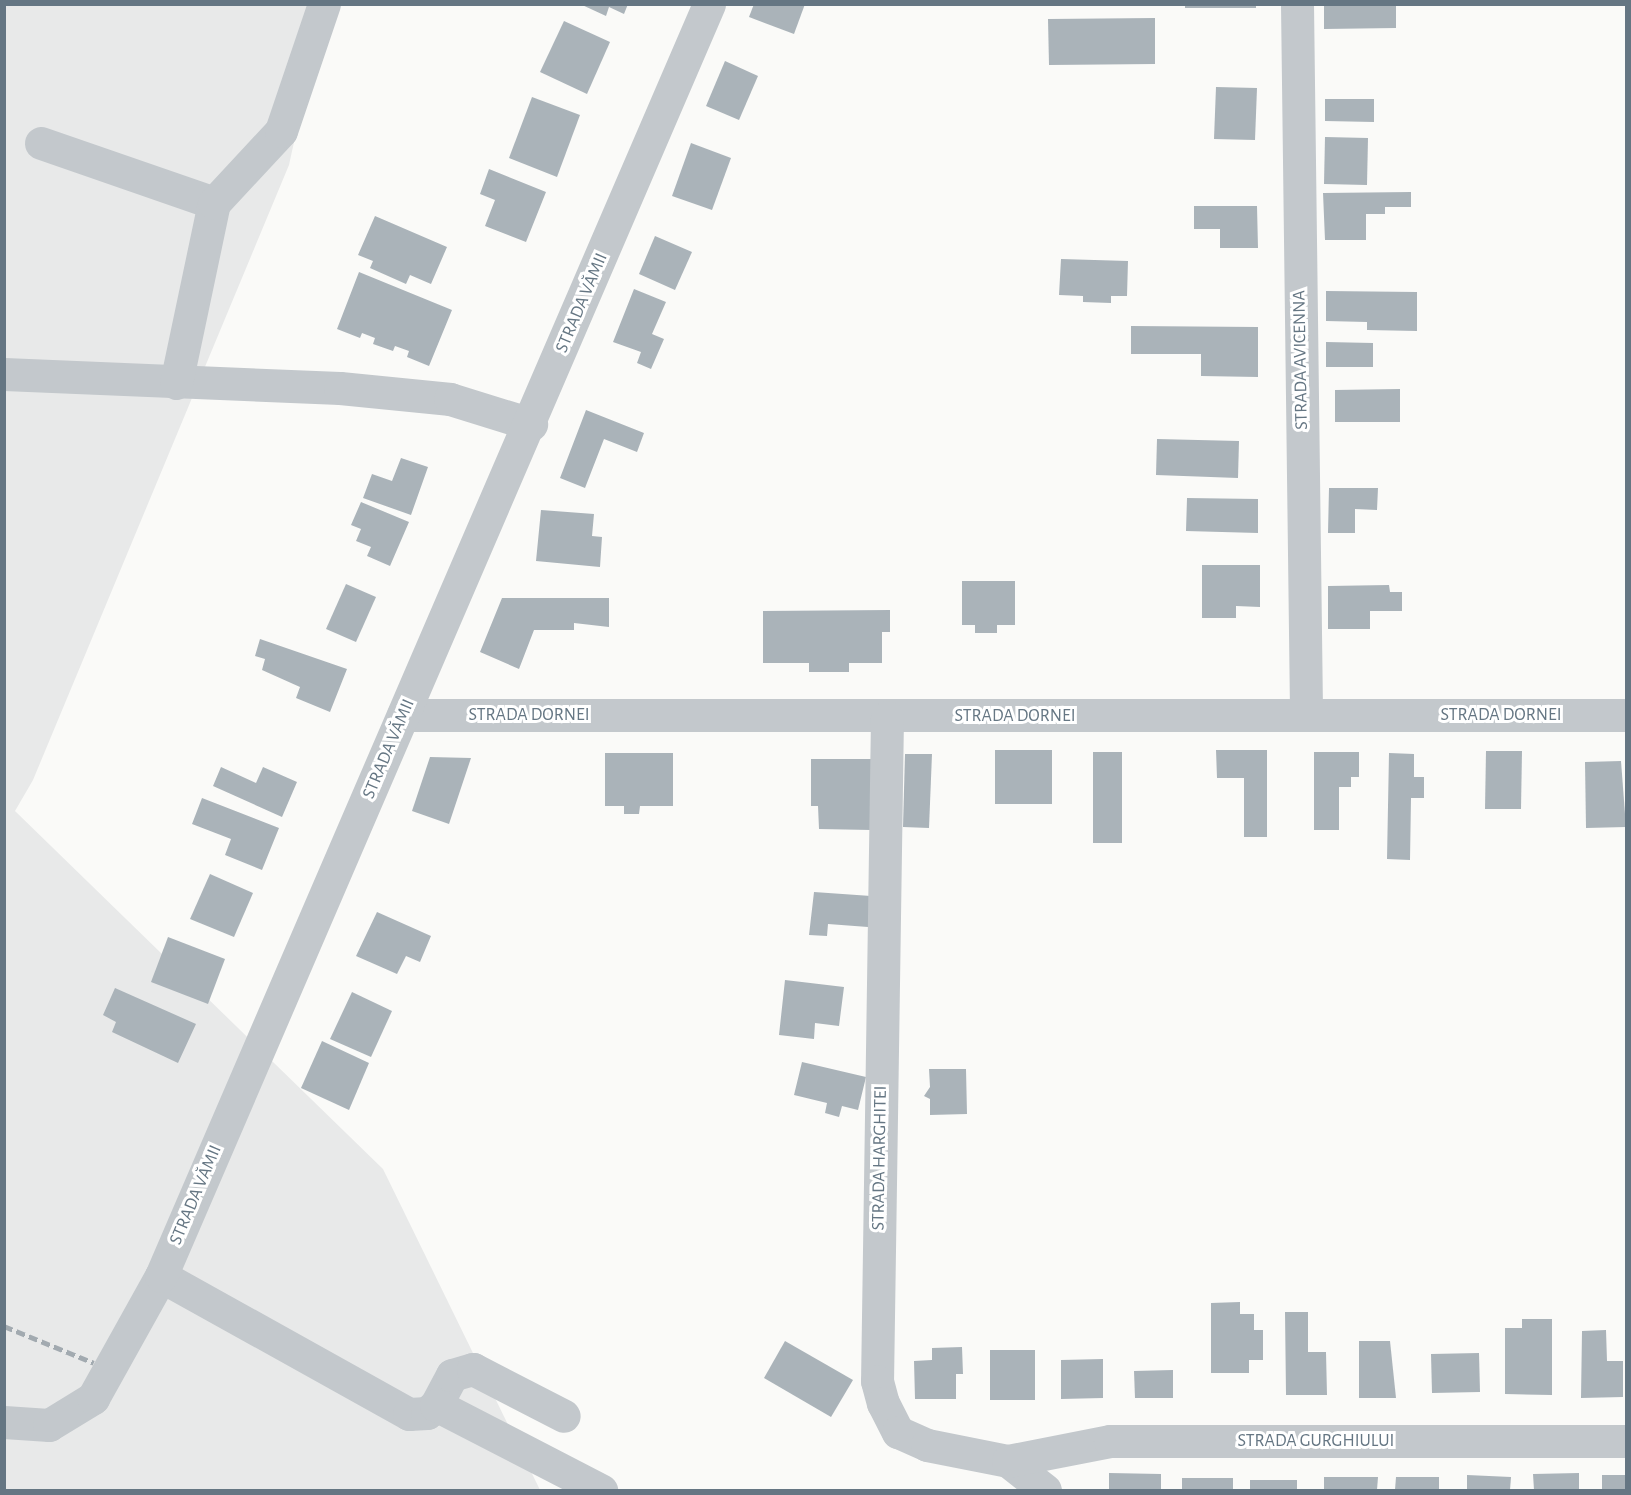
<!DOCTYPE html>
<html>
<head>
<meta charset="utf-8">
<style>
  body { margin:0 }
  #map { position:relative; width:1631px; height:1495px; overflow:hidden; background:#fafaf8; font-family:"Alegreya Sans",sans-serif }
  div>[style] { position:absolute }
  .built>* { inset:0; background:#e8e9e9 }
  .building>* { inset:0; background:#aab3b9 }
  .minor>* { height:33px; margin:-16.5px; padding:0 16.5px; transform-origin:16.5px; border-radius:16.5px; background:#c3c8cc }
  .rail>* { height:4.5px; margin-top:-2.25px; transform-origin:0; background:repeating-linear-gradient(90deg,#a2aab0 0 9px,transparent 0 13.5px) }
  span { translate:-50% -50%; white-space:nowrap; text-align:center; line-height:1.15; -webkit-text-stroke:6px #fff; paint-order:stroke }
  .street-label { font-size:18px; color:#657683 }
  .frame { position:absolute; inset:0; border:6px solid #657683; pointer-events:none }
</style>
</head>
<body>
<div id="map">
  <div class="built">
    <div style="clip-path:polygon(5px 5px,324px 5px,289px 165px,33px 780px,15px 811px,383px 1169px,540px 1490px,5px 1490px)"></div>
  </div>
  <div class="building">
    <div style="clip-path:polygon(580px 4px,628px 4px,624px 14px,609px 7px,606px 16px)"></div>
    <div style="clip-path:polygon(754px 4px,805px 4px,794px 34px,749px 17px)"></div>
    <div style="clip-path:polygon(1185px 4px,1256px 4px,1256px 8px,1185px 8px)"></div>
    <div style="clip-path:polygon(1324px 4px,1396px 4px,1396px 28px,1324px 29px)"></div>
    <div style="clip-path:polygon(1155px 18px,1155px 64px,1049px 65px,1048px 19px)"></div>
    <div style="clip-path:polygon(564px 21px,610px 42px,587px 94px,540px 72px)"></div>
    <div style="clip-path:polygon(725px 61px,758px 76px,739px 120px,706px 106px)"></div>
    <div style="clip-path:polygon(1216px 87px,1257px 88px,1255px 140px,1214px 139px)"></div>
    <div style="clip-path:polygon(532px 97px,580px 115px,557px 177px,509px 158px)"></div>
    <div style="clip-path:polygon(1325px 99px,1374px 99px,1374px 122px,1325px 121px)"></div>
    <div style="clip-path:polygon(1325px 137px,1368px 138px,1367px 185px,1324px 184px)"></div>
    <div style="clip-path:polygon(691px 143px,731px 158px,712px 210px,672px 196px)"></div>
    <div style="clip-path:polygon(489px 169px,546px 192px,526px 242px,485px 226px,495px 200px,480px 194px)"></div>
    <div style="clip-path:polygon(1411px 192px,1411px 207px,1385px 207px,1385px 214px,1366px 214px,1366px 240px,1325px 240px,1323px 193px)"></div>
    <div style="clip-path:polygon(1194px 206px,1257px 206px,1258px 248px,1220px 248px,1220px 229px,1194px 229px)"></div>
    <div style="clip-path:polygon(375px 216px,447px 247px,431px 284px,410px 275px,406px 284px,370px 268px,373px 261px,358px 255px)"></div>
    <div style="clip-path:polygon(655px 236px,692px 252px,675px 290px,639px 274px)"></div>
    <div style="clip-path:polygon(1061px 259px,1128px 261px,1127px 296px,1111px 296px,1111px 303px,1083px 302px,1083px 296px,1059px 295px)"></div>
    <div style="clip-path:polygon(359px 272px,452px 310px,429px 366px,407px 357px,409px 351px,395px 346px,393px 351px,373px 344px,375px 338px,362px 333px,360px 338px,337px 329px)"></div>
    <div style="clip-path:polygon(634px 289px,666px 302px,652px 334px,664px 339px,651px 369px,637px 363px,641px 352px,613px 342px)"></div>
    <div style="clip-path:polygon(1326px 291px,1417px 292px,1417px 331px,1367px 330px,1367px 322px,1326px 321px)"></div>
    <div style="clip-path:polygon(1131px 326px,1258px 327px,1258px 377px,1201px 376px,1201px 354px,1131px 354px)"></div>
    <div style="clip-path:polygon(1326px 342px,1373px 343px,1373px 367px,1326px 367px)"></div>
    <div style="clip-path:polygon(1400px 389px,1400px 422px,1335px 422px,1335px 390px)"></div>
    <div style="clip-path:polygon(586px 410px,644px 433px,637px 452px,604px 439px,585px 488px,560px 478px)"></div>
    <div style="clip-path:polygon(1157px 439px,1239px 441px,1238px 478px,1156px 475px)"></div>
    <div style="clip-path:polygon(401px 458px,428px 467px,411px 515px,363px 498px,372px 474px,392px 481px)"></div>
    <div style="clip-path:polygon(1329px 488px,1378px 488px,1377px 510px,1355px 509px,1355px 533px,1328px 533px)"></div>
    <div style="clip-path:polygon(1187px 498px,1258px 499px,1258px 533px,1186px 531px)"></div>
    <div style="clip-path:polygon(361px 502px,409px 522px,390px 566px,367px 556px,371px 547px,356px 541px,361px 529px,351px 525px)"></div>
    <div style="clip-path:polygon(541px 510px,594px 514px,592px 536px,602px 537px,600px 567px,536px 561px)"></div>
    <div style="clip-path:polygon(1202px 565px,1260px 565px,1260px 607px,1236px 606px,1236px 618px,1202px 618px)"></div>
    <div style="clip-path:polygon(962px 581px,1015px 581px,1015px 625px,997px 625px,997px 633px,975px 633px,975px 625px,962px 625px)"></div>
    <div style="clip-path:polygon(346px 584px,376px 597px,356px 642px,326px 629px)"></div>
    <div style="clip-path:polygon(1389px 585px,1390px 592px,1402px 592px,1402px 611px,1370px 611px,1370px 629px,1328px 629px,1328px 586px)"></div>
    <div style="clip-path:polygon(502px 598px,609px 598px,609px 627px,574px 623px,574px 630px,534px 630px,519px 669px,480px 652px)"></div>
    <div style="clip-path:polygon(890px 610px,890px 632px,882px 632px,882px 663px,849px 663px,849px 672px,809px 672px,809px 663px,763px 663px,763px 611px)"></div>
    <div style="clip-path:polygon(260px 639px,347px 669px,330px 712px,296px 698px,300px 687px,262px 670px,265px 659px,255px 656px)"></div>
    <div style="clip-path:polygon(995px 750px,1052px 750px,1052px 804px,995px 804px)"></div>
    <div style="clip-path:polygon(1216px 750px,1267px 750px,1267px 837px,1244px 837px,1244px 778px,1217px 778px)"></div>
    <div style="clip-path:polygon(1486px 751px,1522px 751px,1521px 809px,1485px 809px)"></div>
    <div style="clip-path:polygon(1093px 752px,1122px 752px,1122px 843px,1093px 843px)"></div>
    <div style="clip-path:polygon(1314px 752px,1359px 752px,1359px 777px,1351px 777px,1351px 787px,1339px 787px,1339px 830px,1314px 830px)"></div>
    <div style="clip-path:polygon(605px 753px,673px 753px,673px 806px,640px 806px,639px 814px,624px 814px,624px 806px,605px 806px)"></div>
    <div style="clip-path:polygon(1389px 753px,1414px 754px,1414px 777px,1424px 777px,1424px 798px,1411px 798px,1410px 860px,1387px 859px)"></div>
    <div style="clip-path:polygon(905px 754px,932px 754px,929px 828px,903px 827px)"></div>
    <div style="clip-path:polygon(430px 757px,471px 758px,449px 824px,412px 811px)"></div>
    <div style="clip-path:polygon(811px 759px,873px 759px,871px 830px,819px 829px,818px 806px,811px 806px)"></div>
    <div style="clip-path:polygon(1621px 761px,1626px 827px,1586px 828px,1585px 762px)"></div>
    <div style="clip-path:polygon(221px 767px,256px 783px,263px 767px,297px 782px,282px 817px,213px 786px)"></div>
    <div style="clip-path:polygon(202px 798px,279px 828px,262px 870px,225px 855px,231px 839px,192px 824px)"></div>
    <div style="clip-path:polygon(210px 874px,253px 893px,234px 937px,190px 919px)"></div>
    <div style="clip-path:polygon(814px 892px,871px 896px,868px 927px,828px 924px,827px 936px,809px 935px)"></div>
    <div style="clip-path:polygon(377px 912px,431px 936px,420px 962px,406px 956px,397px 974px,356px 956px)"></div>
    <div style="clip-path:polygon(168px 937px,225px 959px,208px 1004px,151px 982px)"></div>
    <div style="clip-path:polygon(785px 980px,844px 987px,839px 1026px,815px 1023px,814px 1039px,779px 1035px)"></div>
    <div style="clip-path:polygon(115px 988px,196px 1024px,178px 1063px,112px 1032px,116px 1022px,103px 1015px)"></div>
    <div style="clip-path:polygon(352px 992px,392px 1011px,371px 1057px,330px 1039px)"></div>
    <div style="clip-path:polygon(322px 1041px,369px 1063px,349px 1110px,301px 1088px)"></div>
    <div style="clip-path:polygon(802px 1062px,866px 1077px,858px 1110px,842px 1106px,839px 1117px,825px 1113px,827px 1103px,794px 1095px)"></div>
    <div style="clip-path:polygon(929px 1069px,966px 1069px,967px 1114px,930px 1115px,930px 1099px,924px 1096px,930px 1087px)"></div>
    <div style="clip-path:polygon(1240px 1302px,1240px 1314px,1254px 1314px,1254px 1330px,1263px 1330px,1263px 1360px,1249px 1360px,1249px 1373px,1211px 1373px,1211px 1303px)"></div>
    <div style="clip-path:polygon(1285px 1312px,1308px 1312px,1308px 1352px,1326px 1352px,1327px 1395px,1286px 1395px)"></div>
    <div style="clip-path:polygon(1522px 1319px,1552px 1319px,1552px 1395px,1505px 1394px,1505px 1328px,1522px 1328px)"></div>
    <div style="clip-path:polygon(1606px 1330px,1607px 1361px,1623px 1361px,1623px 1397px,1581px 1398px,1582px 1331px)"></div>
    <div style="clip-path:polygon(785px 1341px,853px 1380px,831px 1417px,764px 1378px)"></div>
    <div style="clip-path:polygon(1359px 1341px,1390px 1341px,1396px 1398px,1359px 1398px)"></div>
    <div style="clip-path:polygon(962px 1347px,963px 1374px,956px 1374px,956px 1399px,915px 1399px,914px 1361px,932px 1360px,932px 1348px)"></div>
    <div style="clip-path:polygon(990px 1350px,1035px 1350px,1035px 1400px,990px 1400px)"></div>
    <div style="clip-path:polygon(1479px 1353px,1480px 1392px,1432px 1393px,1431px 1354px)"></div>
    <div style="clip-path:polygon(1103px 1359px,1103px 1398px,1061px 1399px,1061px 1360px)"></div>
    <div style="clip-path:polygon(1173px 1370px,1173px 1398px,1135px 1398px,1134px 1371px)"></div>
    <div style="clip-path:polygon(1109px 1473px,1161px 1474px,1161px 1490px,1109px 1490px)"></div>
    <div style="clip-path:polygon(1579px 1473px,1579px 1490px,1534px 1490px,1533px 1474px)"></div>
    <div style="clip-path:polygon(1467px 1475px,1511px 1477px,1510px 1490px,1467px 1490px)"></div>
    <div style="clip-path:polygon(1602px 1475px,1626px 1475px,1626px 1490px,1602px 1490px)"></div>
    <div style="clip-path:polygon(1324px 1477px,1378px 1477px,1377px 1490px,1324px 1490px)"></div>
    <div style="clip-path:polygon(1396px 1477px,1439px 1477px,1439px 1490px,1395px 1490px)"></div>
    <div style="clip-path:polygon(1182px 1478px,1233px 1478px,1233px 1490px,1182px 1490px)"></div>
    <div style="clip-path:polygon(1250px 1480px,1297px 1480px,1297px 1490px,1250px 1490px)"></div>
  </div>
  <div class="minor">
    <div style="left:1297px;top:4px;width:711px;rotate:89.27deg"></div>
    <div style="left:41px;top:143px;width:183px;rotate:19.1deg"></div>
    <div style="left:4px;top:374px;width:336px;rotate:2.4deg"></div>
    <div style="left:340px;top:388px;width:111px;rotate:5.7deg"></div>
    <div style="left:450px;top:399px;width:85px;rotate:17.2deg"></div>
    <div style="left:176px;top:383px;width:184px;rotate:-78.1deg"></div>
    <div style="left:214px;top:203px;width:98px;rotate:-47.1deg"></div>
    <div style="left:281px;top:131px;width:134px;rotate:-71.3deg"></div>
    <div style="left:403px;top:715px;width:1223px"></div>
    <div style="left:887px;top:717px;width:664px;rotate:90.86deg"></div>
    <div style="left:877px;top:1381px;width:23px;rotate:75deg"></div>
    <div style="left:883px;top:1403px;width:33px;rotate:63deg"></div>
    <div style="left:898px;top:1432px;width:32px;rotate:24deg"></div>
    <div style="left:927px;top:1445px;width:83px;rotate:11.2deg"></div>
    <div style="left:1008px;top:1461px;width:47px;rotate:38.1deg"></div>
    <div style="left:161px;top:1276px;width:284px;rotate:29.1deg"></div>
    <div style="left:409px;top:1414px;width:18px;rotate:-3deg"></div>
    <div style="left:427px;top:1413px;width:12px;rotate:-42deg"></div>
    <div style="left:436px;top:1405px;width:34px;rotate:-62deg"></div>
    <div style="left:452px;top:1375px;width:22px;rotate:-16deg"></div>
    <div style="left:473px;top:1369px;width:102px;rotate:27.3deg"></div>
    <div style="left:436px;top:1405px;width:186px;rotate:27.3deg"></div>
    <div style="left:4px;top:1422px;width:45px;rotate:3.8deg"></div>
    <div style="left:49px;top:1425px;width:52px;rotate:-31.5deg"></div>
    <div style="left:93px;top:1398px;width:140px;rotate:-60.9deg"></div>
    <div style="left:161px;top:1276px;width:1385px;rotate:-66.69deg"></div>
    <div style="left:1008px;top:1461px;width:104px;rotate:-11.1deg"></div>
    <div style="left:1110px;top:1441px;width:516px"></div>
  </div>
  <div class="rail">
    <div style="left:4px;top:1326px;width:97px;rotate:22.3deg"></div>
  </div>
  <div class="street-label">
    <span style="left:582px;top:303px;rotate:-67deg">STRADA VĂMII</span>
    <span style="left:1301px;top:360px;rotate:-91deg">STRADA AVICENNA</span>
    <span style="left:529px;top:715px">STRADA DORNEI</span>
    <span style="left:1501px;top:715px">STRADA DORNEI</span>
    <span style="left:1015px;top:716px">STRADA DORNEI</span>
    <span style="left:389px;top:749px;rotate:-67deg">STRADA VĂMII</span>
    <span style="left:880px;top:1158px;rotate:-89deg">STRADA HARGHITEI</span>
    <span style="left:196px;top:1195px;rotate:-67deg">STRADA VĂMII</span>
    <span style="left:1316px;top:1441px">STRADA GURGHIULUI</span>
  </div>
  <div class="frame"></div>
</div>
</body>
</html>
